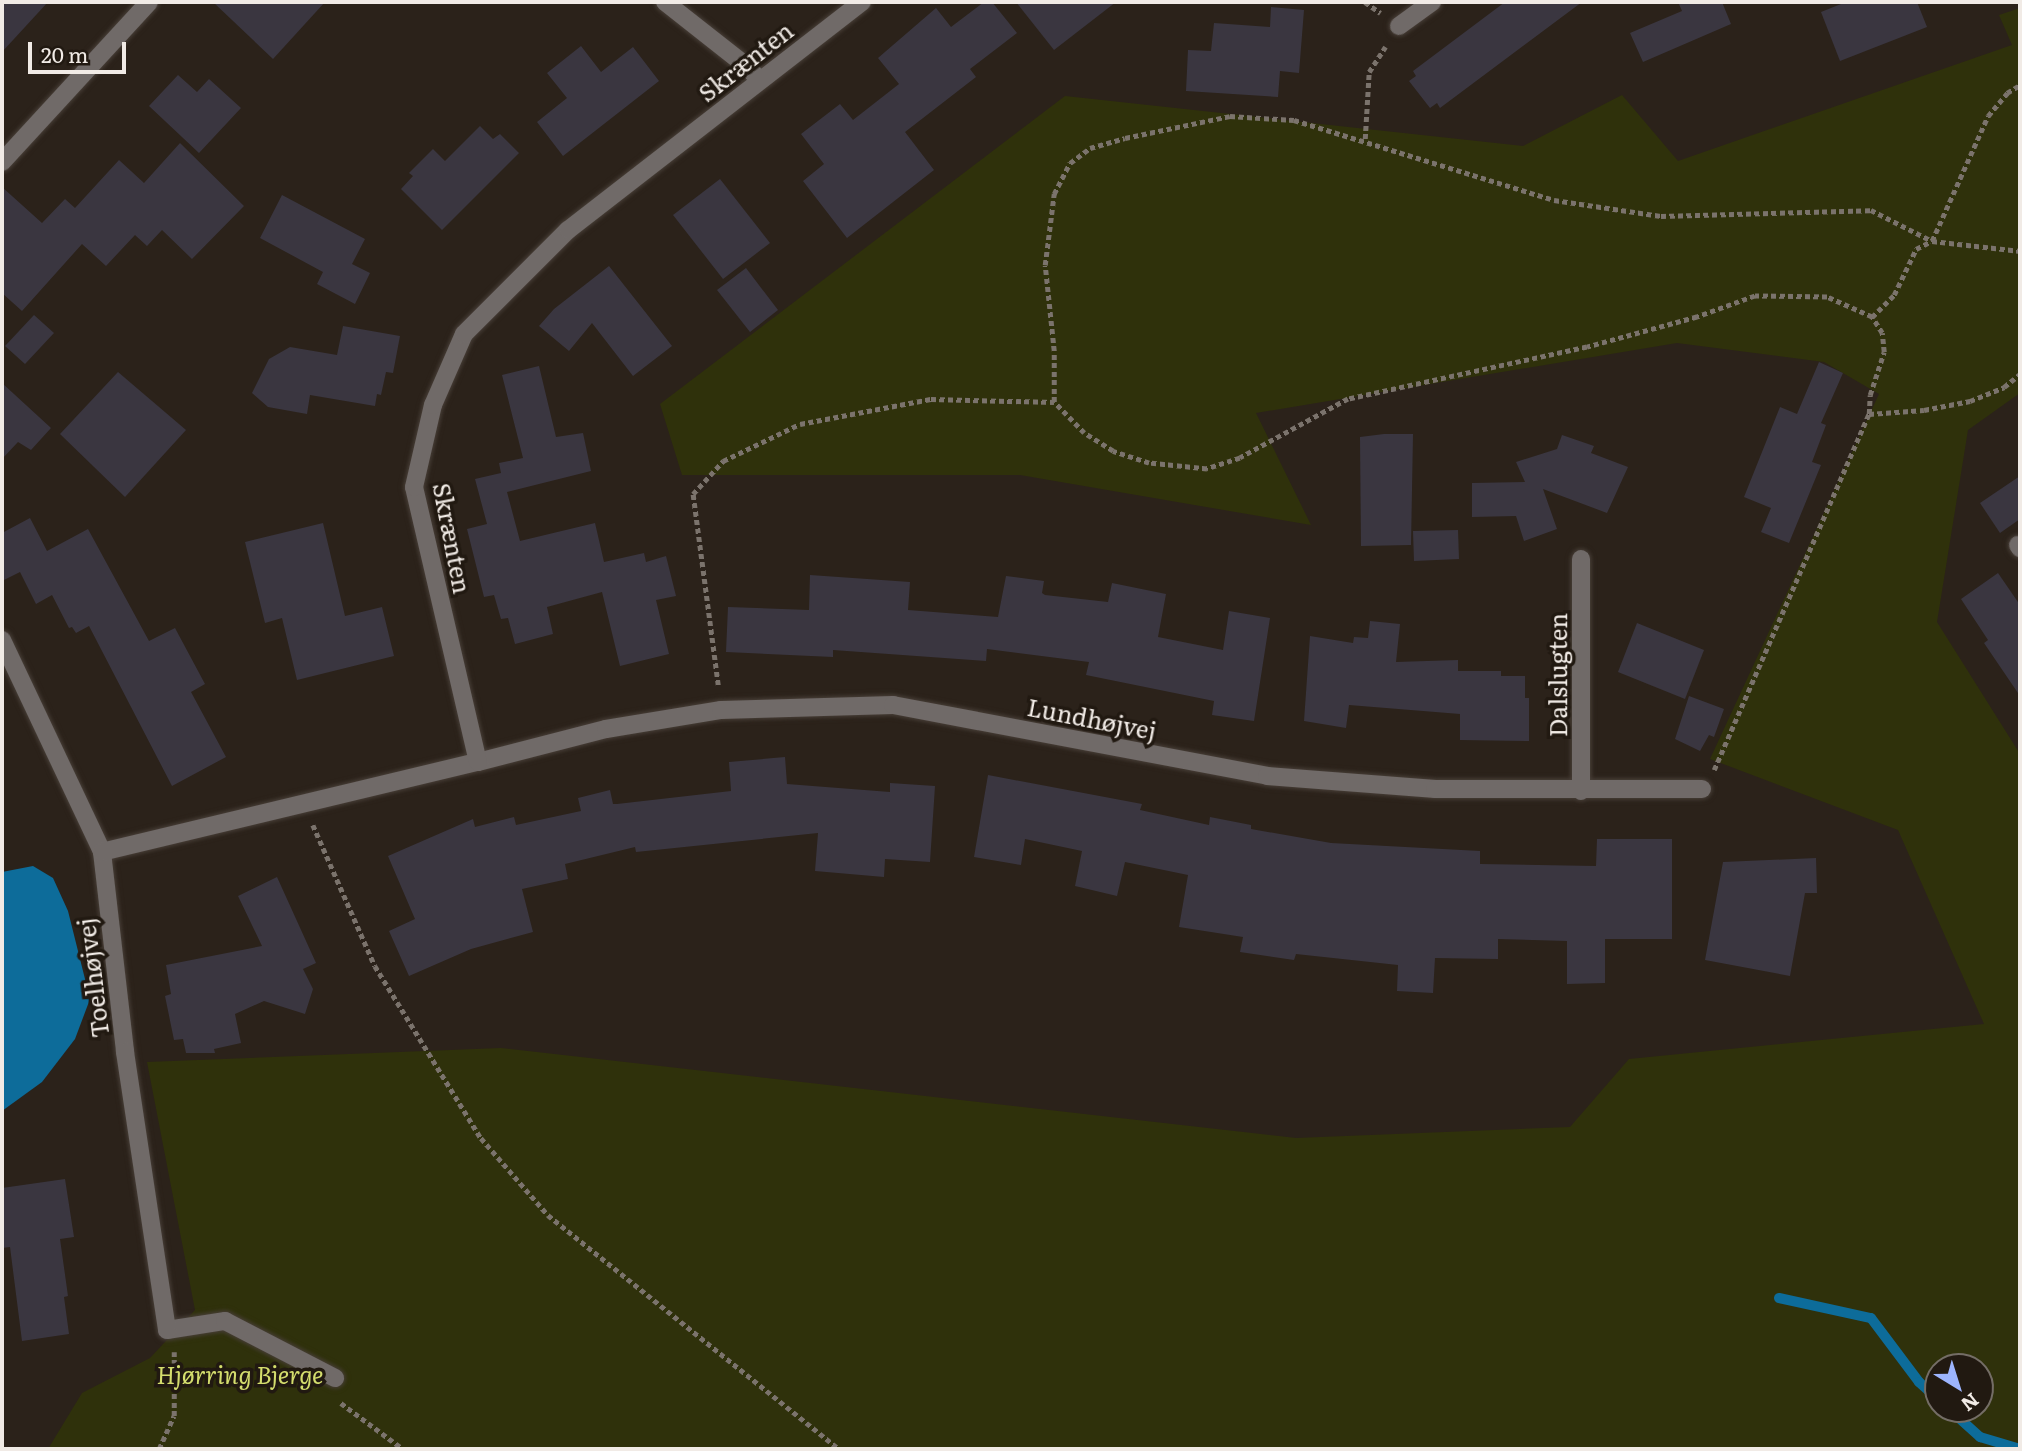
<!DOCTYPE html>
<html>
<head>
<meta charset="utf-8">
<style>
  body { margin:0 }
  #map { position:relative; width:2022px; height:1451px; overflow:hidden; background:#2b221a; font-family:Literata,serif }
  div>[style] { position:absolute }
  .green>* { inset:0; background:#2f310b }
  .water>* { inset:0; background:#0d6c9a }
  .stream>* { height:10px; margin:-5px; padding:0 5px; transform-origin:5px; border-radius:5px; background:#0d6c9a }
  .building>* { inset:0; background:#3a3640 }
  .path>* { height:4.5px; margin-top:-2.25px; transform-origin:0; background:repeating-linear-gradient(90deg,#7b736c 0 5px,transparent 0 8.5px) }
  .roads { filter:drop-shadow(0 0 2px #473e37) drop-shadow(0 0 2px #473e37) }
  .service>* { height:18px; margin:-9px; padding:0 9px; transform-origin:9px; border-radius:9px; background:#706a68 }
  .minor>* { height:18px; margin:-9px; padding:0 9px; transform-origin:9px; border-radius:9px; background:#706a68 }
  span { translate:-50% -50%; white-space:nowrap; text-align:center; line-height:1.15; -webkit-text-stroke:7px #211911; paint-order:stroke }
  .street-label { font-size:24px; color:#f1ebe6 }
  .park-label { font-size:24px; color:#d4dd6d; font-style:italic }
  .frame { position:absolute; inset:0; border:4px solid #f1ebe6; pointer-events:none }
  .north { position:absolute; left:1924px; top:1353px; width:70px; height:70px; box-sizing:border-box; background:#211911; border:2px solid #746d66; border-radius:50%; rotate:142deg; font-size:19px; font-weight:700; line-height:28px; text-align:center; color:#f1ebe6 }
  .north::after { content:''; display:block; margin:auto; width:24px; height:32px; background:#9cb4fd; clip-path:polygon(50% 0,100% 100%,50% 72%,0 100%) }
  .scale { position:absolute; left:28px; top:42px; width:98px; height:32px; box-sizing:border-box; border:4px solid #f1ebe6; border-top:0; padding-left:9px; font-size:21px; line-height:24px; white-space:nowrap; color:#f1ebe6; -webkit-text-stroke:5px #211911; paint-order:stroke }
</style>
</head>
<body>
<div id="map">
  <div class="green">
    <div style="clip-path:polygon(evenodd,2020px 8px,2020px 393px,1968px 430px,1937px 622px,2020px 754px,2020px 1449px,48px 1449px,82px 1393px,150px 1358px,195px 1310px,147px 1062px,501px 1048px,1296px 1138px,1570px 1127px,1629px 1059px,1984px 1024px,1898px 830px,1710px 759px,1879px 394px,1824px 362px,1677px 343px,1256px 413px,1311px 525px,1020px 475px,682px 475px,660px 404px,1065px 96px,1523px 146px,1622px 95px,1678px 161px,2012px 45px,1999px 15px,2020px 8px,1938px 1367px,1980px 1367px,1980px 1409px,1938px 1409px,1938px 1367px)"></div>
  </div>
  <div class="water">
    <div style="clip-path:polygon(33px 866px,53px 878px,68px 911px,90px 999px,75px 1039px,42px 1082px,2px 1111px,2px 872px)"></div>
  </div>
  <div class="stream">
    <div style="left:1779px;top:1298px;width:94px;rotate:12.3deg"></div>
    <div style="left:1871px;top:1318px;width:80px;rotate:53.1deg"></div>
    <div style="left:1919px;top:1382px;width:25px;rotate:42deg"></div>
    <div style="left:1949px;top:1409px;width:42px;rotate:42.1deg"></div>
    <div style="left:1980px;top:1437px;width:42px;rotate:16.7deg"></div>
  </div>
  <div class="building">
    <div style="clip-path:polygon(2px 2px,48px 2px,2px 52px)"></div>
    <div style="clip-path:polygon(213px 2px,325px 2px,273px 59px)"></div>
    <div style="clip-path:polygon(984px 2px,992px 2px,1017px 33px,970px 69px,976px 77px,905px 132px,934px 170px,847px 238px,803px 181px,824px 164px,801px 134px,840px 104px,853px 120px,899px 84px,878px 58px,936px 8px,951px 27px)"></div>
    <div style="clip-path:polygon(1016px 2px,1116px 2px,1054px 50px)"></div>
    <div style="clip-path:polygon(1505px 2px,1582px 2px,1440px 108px,1437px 103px,1430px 108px,1409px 81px,1416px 76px,1413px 71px)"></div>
    <div style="clip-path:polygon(1678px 2px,1722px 2px,1731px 24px,1643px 62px,1630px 33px,1682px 11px)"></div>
    <div style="clip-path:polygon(1846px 2px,1917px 2px,1927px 27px,1840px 61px,1821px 12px)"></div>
    <div style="clip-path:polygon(1271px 7px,1304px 10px,1299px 73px,1280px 71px,1278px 97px,1186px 91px,1188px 50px,1211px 51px,1214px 23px,1270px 27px)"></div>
    <div style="clip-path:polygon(581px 46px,601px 72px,633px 47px,659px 81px,563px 156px,537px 122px,567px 98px,547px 73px)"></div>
    <div style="clip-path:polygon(178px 75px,197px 92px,209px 79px,241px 108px,199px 153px,149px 106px)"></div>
    <div style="clip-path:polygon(480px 126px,493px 139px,500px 134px,519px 153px,442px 230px,401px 189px,413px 176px,409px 173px,433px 149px,445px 161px)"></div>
    <div style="clip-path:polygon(180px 143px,244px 206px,192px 259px,162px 230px,147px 246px,135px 235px,106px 266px,82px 244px,22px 311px,2px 293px,2px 187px,42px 223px,65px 199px,75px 208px,119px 160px,144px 183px)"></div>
    <div style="clip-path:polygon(720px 179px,770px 243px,723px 279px,673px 215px)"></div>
    <div style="clip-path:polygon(282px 195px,365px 239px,352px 264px,370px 273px,355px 304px,317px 284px,323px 272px,260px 238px)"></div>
    <div style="clip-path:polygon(609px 266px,672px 346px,633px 376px,592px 323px,569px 351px,539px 326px,554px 309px)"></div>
    <div style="clip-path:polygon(746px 268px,778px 310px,750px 332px,717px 290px)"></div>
    <div style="clip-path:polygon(34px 315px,54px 333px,25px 364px,5px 346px)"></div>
    <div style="clip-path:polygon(343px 326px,400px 336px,393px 373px,386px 372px,381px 395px,377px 394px,375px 406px,310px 395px,307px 414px,268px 407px,252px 393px,269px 359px,290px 347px,337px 355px)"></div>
    <div style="clip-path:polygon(1819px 362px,1843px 373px,1821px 423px,1826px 425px,1812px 462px,1821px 465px,1789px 543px,1761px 532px,1771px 508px,1744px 497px,1780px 407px,1797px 414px)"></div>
    <div style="clip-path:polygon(539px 366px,556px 437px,583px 433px,591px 471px,507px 492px,520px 541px,595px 523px,604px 562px,644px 553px,646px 562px,666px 556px,676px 596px,656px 600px,669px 654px,620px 666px,602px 592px,547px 607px,553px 634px,515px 644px,508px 618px,501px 619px,494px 595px,484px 597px,467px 529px,487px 524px,475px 479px,501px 473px,499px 463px,523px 458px,502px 375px)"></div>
    <div style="clip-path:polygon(118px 372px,186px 430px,125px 497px,60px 434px)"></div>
    <div style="clip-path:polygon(2px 383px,51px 428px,31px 450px,18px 442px,2px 459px)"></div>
    <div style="clip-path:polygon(1384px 434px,1413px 434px,1411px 545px,1361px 546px,1360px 437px)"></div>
    <div style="clip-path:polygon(1562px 435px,1594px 446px,1591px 453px,1628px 467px,1607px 513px,1543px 489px,1557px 529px,1524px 541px,1516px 516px,1472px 517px,1472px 483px,1525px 482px,1516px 462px,1557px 449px)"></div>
    <div style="clip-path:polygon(2020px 476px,2020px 519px,2000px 533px,1980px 503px)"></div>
    <div style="clip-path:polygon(30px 518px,47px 551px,88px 529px,149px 641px,175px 628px,205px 684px,191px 692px,226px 757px,172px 786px,89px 626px,76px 633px,72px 627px,69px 628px,52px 595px,36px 604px,20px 572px,2px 581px,2px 533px)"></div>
    <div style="clip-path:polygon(323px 523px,345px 616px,382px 607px,394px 656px,297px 680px,282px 618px,265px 623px,245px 542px)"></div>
    <div style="clip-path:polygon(1458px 530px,1459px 559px,1414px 561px,1413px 531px)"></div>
    <div style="clip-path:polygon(1998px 573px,2020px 605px,2020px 696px,1984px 643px,1988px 640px,1961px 599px)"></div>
    <div style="clip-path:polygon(810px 575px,910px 582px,908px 610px,998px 617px,1006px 576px,1044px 581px,1042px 593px,1045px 595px,1108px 602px,1112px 583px,1166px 594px,1158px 637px,1223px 650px,1229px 611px,1270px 618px,1254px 721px,1212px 715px,1214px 701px,1086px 675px,1089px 662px,987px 649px,986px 661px,833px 650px,833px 657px,726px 652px,728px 607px,809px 610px)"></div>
    <div style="clip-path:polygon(1370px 621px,1400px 624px,1396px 662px,1458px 660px,1458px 671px,1501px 671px,1501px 676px,1525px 676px,1525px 698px,1529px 698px,1529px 741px,1460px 740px,1460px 714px,1349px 705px,1346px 728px,1304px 721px,1310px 636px,1353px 643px,1354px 637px,1368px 638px)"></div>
    <div style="clip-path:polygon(1637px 623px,1704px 650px,1685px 699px,1618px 672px)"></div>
    <div style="clip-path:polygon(1689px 696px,1724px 709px,1714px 737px,1709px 735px,1700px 751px,1675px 739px)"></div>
    <div style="clip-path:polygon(785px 757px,787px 784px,890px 792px,890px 783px,935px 786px,930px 862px,885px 859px,884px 877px,815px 871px,818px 833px,636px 852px,635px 847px,565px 864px,568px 879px,522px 889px,533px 932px,471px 949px,409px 976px,389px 931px,415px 919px,388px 856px,473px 819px,475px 827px,514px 817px,516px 825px,581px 811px,578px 798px,610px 790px,613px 804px,617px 804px,731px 791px,729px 762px)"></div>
    <div style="clip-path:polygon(988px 775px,1142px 804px,1140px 810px,1209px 825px,1210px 817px,1251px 825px,1251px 829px,1331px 843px,1480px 851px,1480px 864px,1596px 866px,1597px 839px,1672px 839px,1672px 939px,1605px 939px,1605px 983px,1567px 984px,1567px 941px,1498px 939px,1498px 959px,1435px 958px,1433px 993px,1397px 991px,1398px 965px,1296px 954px,1294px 960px,1240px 952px,1243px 937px,1179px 927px,1188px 875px,1125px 862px,1117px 896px,1075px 886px,1082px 851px,1025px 839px,1021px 865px,974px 857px)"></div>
    <div style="clip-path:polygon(1816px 858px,1817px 893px,1805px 893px,1790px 976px,1705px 960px,1723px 862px)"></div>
    <div style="clip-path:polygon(277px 877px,316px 963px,303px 969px,313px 989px,305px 1014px,264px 1001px,235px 1014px,241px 1043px,214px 1049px,215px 1053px,186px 1053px,183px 1039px,174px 1040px,165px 996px,171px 994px,166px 965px,262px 946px,238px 896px)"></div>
    <div style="clip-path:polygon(65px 1179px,74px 1237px,60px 1239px,68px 1296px,64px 1297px,69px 1334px,22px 1341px,10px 1247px,2px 1248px,2px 1188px)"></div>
  </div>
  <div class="path">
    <div style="left:1365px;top:2px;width:19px;rotate:35deg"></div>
    <div style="left:1365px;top:139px;width:67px;rotate:-86.6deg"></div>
    <div style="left:1369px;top:72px;width:30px;rotate:-57deg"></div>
    <div style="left:1872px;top:317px;width:31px;rotate:-45deg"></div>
    <div style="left:1894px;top:295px;width:51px;rotate:-64.4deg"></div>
    <div style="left:1916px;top:249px;width:18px;rotate:-27deg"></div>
    <div style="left:1932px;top:241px;width:137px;rotate:-65.9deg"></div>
    <div style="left:1988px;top:116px;width:30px;rotate:-50deg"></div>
    <div style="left:2007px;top:93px;width:15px;rotate:-32deg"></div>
    <div style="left:1869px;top:414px;width:19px;rotate:-87deg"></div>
    <div style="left:1870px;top:395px;width:45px;rotate:-72deg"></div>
    <div style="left:1884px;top:352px;width:19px;rotate:-96deg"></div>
    <div style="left:1882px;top:333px;width:19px;rotate:-122deg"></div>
    <div style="left:1872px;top:317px;width:49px;rotate:-156deg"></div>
    <div style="left:1827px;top:297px;width:72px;rotate:-179.2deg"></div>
    <div style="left:1755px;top:296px;width:62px;rotate:160.1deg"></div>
    <div style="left:1697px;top:317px;width:114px;rotate:164.7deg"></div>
    <div style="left:1587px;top:347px;width:245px;rotate:167.7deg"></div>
    <div style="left:1348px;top:399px;width:123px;rotate:151.4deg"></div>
    <div style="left:1240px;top:458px;width:35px;rotate:162deg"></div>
    <div style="left:1207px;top:469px;width:58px;rotate:-174.1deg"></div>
    <div style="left:1149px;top:463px;width:38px;rotate:-162deg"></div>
    <div style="left:1113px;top:451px;width:34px;rotate:-148deg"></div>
    <div style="left:1084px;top:433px;width:43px;rotate:-134.1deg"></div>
    <div style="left:1054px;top:402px;width:51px;rotate:-90deg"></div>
    <div style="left:1054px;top:351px;width:86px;rotate:-96deg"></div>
    <div style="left:1045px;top:265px;width:72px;rotate:-82.8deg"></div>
    <div style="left:1054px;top:194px;width:35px;rotate:-63deg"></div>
    <div style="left:1070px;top:163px;width:25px;rotate:-37deg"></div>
    <div style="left:1090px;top:148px;width:36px;rotate:-16deg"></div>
    <div style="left:1125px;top:138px;width:107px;rotate:-11.8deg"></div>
    <div style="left:1230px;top:116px;width:64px;rotate:3.6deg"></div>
    <div style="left:1294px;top:120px;width:272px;rotate:17.1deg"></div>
    <div style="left:1554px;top:200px;width:108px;rotate:8.5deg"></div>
    <div style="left:1661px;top:216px;width:210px;rotate:-1.6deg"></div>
    <div style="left:1871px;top:210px;width:68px;rotate:26.9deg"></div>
    <div style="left:1932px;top:241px;width:89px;rotate:6.5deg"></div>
    <div style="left:718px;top:685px;width:193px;rotate:-97.5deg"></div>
    <div style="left:693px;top:494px;width:45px;rotate:-47.7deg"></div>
    <div style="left:723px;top:461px;width:85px;rotate:-25.7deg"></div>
    <div style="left:800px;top:424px;width:133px;rotate:-10.8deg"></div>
    <div style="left:931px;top:399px;width:123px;rotate:1.4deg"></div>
    <div style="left:1714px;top:770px;width:388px;rotate:-66.5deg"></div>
    <div style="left:1869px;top:414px;width:55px;rotate:-4.2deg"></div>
    <div style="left:1924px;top:410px;width:47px;rotate:-11.1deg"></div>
    <div style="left:1970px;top:401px;width:37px;rotate:-22deg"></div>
    <div style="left:2004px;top:387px;width:21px;rotate:-39deg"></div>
    <div style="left:313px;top:825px;width:154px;rotate:66.3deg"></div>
    <div style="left:375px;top:966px;width:202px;rotate:58.4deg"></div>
    <div style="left:481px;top:1138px;width:102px;rotate:49deg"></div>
    <div style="left:548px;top:1215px;width:373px;rotate:38.8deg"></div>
    <div style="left:341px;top:1403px;width:77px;rotate:36.6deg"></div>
    <div style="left:159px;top:1449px;width:36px;rotate:-66deg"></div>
    <div style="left:174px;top:1416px;width:64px;rotate:-90deg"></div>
  </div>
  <div class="roads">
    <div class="service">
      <div style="left:167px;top:1330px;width:59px;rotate:-8.8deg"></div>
      <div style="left:225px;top:1321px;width:124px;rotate:27.4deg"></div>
    </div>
    <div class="minor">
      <div style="left:665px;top:2px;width:102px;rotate:38.2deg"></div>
      <div style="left:745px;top:65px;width:21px;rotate:45deg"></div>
      <div style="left:1399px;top:26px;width:41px;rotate:-36deg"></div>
      <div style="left:2px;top:162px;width:217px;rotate:-47.4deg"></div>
      <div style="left:2018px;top:545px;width:4px;rotate:56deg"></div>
      <div style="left:2px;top:640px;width:234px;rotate:64.7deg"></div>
      <div style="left:102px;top:852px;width:201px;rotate:83.4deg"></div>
      <div style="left:125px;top:1052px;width:281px;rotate:81.4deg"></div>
      <div style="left:478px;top:762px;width:132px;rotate:-14.5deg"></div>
      <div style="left:606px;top:729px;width:117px;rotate:-9.4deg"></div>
      <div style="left:721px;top:710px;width:172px;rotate:-1.7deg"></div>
      <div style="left:893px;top:705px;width:381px;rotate:10.7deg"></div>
      <div style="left:1267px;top:776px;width:169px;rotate:4.4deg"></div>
      <div style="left:1435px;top:789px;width:267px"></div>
      <div style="left:1581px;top:791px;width:232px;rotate:-90deg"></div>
      <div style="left:102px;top:852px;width:387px;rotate:-13.5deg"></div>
      <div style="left:478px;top:762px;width:282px;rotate:-103.1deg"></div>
      <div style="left:414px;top:487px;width:84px;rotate:-77deg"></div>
      <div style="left:433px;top:405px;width:77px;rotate:-66.4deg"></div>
      <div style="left:464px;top:334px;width:147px;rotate:-45deg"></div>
      <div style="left:568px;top:230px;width:372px;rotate:-37.8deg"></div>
    </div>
  </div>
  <div class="street-label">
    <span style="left:745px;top:61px;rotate:-38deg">Skrænten</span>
    <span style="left:453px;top:538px;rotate:79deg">Skrænten</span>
    <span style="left:1557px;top:675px;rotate:-90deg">Dalslugten</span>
    <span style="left:1092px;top:718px;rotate:11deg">Lundhøjvej</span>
    <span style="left:92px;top:978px;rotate:-97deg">Toelhøjvej</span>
  </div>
  <div class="park-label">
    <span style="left:240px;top:1374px">Hjørring Bjerge</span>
  </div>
  <div class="frame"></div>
  <div class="north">N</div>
  <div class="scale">20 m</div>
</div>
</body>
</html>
